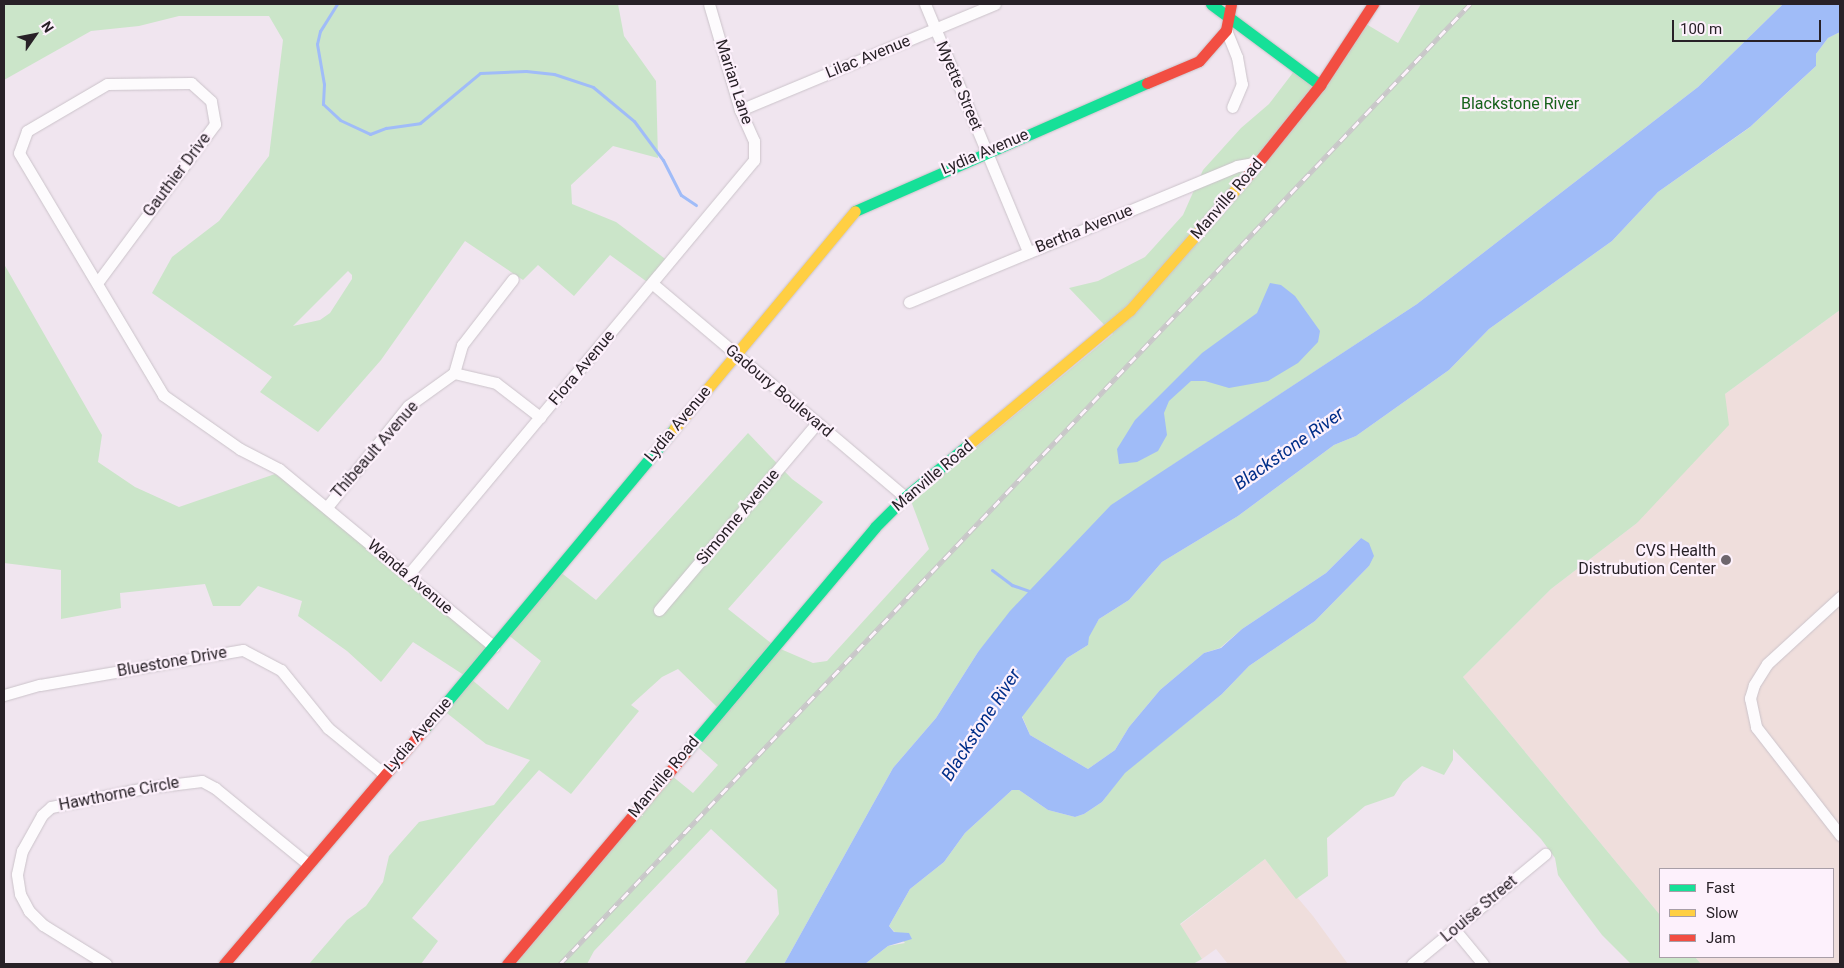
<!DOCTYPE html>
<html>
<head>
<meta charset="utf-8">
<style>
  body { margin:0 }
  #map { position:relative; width:1844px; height:968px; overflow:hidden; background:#f0e5ef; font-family:Roboto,sans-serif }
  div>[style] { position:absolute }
  .commercial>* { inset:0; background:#efdedc }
  .green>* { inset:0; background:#cbe5c9 }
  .water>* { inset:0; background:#a0bcf8 }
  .stream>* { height:3px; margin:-1.5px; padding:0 1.5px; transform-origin:1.5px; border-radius:1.5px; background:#a0bcf8 }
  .roads { filter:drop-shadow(0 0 1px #cbc3ca) drop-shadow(0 0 1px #cbc3ca) }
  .street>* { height:11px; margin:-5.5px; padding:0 5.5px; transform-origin:5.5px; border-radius:5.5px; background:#fdfbfd }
  .fast>* { height:11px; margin:-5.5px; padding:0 5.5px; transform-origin:5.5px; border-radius:5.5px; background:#16e098 }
  .slow>* { height:11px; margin:-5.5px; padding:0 5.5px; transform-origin:5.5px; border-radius:5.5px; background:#ffcf43 }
  .jam>* { height:11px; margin:-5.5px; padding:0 5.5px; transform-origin:5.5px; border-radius:5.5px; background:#f24e42 }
  .rail>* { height:5px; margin-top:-2.5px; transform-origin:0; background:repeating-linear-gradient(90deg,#fdf1fc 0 9px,#c9c6c9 0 18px); box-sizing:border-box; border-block:1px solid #c9c6c9 }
  .dots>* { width:14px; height:14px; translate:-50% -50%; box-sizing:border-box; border:2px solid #fdf1fc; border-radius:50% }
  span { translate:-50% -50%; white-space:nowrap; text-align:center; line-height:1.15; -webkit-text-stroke:4.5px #fdf1fc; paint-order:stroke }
  .street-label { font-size:16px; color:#282127 }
  .park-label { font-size:16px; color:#17621b }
  .poi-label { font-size:16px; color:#282127 }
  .right { translate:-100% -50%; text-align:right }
  .water-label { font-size:18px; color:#002e89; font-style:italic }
  .frame { position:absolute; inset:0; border:5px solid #282127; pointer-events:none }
  .legend { position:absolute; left:1659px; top:868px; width:175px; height:90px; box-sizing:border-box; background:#fdf1fc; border:1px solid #a89ea7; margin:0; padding:6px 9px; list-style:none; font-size:15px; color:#282127 }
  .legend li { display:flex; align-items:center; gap:10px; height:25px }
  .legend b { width:25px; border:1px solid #a89ea7 }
  .north { position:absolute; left:10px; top:10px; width:50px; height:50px; -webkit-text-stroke:4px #fdf1fc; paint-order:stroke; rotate:57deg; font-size:14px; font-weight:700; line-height:20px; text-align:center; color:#282127 }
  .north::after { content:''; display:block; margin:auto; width:18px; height:22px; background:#282127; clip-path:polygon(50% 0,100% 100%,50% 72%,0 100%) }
  .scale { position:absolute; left:1672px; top:20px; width:149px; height:22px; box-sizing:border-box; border:2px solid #282127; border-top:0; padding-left:6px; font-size:15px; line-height:18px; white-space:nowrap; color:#282127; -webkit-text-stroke:4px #fdf1fc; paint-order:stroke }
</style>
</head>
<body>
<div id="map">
  <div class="commercial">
    <div style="clip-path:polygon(1840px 310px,1840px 964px,1701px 964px,1695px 957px,1833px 957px,1833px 869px,1660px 869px,1660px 915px,1463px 677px,1551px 589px,1637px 523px,1725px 394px)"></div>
    <div style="clip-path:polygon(1265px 859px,1313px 916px,1348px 964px,1228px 964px,1216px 949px,1202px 959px,1180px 925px)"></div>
  </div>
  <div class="green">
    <div style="clip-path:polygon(evenodd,4px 4px,618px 4px,624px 36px,656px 81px,658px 158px,613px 146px,571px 185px,572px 204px,616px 222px,668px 261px,650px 284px,610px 255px,574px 296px,538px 265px,523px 280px,465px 241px,381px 360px,318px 432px,260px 392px,272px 377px,152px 293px,172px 257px,219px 221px,269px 156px,283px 40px,269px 16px,179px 16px,139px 26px,91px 31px,4px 80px,4px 4px,348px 271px,352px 275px,352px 279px,330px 313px,320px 320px,293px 326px,348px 271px)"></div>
    <div style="clip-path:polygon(1421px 4px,1783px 4px,1698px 87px,1417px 304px,1171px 466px,1075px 545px,978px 652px,936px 718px,893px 768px,784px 964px,744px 964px,779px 914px,777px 890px,711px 829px,594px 951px,587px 964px,504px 964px,666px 771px,693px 793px,718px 765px,690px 740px,717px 707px,678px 669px,662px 677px,631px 705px,639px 711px,571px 794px,539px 770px,501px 813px,412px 918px,438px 941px,421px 964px,309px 964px,347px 920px,366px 906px,383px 882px,389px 856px,419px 822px,494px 805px,530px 760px,486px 744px,443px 710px,470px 679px,413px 642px,381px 682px,347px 651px,298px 616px,302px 601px,258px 586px,240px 606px,213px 606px,205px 584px,120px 593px,121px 608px,61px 619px,61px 570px,4px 563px,4px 264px,102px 435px,98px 462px,135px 487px,179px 507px,275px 474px,323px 508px,494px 649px,471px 679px,508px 710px,541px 661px,507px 634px,559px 571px,596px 600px,748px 433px,792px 479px,823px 502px,728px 609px,776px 647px,813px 663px,827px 661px,929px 549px,911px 501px,1113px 334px,1069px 288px,1098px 281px,1145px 257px,1183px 215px,1203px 170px,1241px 128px,1269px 104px,1295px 70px,1317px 85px,1361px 21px,1398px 43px)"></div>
    <div style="clip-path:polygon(1840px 32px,1840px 310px,1725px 394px,1729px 425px,1637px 523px,1551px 589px,1463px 677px,1660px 915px,1660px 957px,1695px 957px,1701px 964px,1631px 964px,1602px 935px,1572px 895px,1558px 875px,1555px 858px,1541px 839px,1453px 749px,1453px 760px,1444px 775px,1422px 766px,1403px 782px,1394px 796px,1365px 806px,1327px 838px,1328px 876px,1296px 899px,1265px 859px,1180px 924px,1202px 959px,1193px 964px,865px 964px,888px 946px,905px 943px,889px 926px,910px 889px,944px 862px,965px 833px,1012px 790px,1019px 790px,1048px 810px,1075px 817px,1084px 814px,1102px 802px,1124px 773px,1222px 694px,1249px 666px,1315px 621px,1369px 566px,1361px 538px,1326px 573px,1242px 629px,1220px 648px,1204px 653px,1160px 690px,1129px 727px,1115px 750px,1088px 769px,1030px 735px,1022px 716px,1067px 658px,1088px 645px,1088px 637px,1099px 619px,1129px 600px,1162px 562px,1238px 516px,1334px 445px,1356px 436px,1449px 370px,1489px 329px,1612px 241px,1658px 192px,1749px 128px,1816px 66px,1816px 54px,1828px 38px)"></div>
  </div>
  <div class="water">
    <div style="clip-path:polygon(1783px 4px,1840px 4px,1840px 32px,1828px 38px,1816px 54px,1816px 66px,1750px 127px,1658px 192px,1612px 241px,1489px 329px,1449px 370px,1356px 436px,1334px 445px,1238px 516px,1162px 562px,1129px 600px,1099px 619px,1089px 637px,1088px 645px,1067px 658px,1022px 717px,1030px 735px,1088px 769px,1115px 750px,1129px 727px,1160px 690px,1204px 653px,1221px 648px,1242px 629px,1326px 573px,1361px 538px,1369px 543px,1374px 556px,1369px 566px,1315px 621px,1249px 666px,1222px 694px,1125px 773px,1102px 802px,1084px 814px,1075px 817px,1048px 810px,1019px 790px,1012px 790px,965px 833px,944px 862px,910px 889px,889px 926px,894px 932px,909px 933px,912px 939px,888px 946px,865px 964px,784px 964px,893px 768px,936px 718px,978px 652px,1010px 611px,1111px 505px,1417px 304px,1698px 87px)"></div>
    <div style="clip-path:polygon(1270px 283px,1281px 285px,1295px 296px,1320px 331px,1318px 342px,1298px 363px,1268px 381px,1229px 388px,1205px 381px,1191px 381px,1169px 401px,1164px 413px,1167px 435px,1158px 451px,1137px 462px,1119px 464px,1117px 449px,1135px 420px,1202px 353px,1257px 313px)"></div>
  </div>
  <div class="stream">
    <div style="left:337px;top:4px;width:32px;rotate:122deg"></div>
    <div style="left:320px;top:31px;width:13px;rotate:103deg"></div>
    <div style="left:317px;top:44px;width:41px;rotate:80.1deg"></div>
    <div style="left:324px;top:84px;width:20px;rotate:93deg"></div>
    <div style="left:323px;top:104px;width:23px;rotate:43deg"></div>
    <div style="left:340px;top:120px;width:33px;rotate:25deg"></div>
    <div style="left:370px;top:134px;width:17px;rotate:-21deg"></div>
    <div style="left:386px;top:128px;width:34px;rotate:-8deg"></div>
    <div style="left:420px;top:123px;width:78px;rotate:-39.8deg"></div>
    <div style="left:480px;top:73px;width:46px;rotate:-2.5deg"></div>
    <div style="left:526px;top:71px;width:28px;rotate:6deg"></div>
    <div style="left:554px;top:74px;width:41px;rotate:18.4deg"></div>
    <div style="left:593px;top:87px;width:53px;rotate:39.7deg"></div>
    <div style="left:634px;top:121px;width:49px;rotate:53.4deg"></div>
    <div style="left:663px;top:160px;width:39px;rotate:63deg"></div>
    <div style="left:681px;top:195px;width:18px;rotate:34deg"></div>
    <div style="left:992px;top:570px;width:25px;rotate:37deg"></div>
    <div style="left:1012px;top:585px;width:21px;rotate:19deg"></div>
  </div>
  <div class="roads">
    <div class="street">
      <div style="left:925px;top:4px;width:269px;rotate:67.4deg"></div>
      <div style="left:1226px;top:30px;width:29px;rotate:68deg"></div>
      <div style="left:1237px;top:57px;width:27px;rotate:80deg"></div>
      <div style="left:1242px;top:84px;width:25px;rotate:113deg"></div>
      <div style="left:740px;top:110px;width:276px;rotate:-22.6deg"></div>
      <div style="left:97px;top:283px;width:198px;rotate:-53.4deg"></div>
      <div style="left:215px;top:124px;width:23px;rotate:-100deg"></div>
      <div style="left:211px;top:101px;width:27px;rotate:-138deg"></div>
      <div style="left:191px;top:83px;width:84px;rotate:179.3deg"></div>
      <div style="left:107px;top:84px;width:93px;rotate:149.6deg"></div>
      <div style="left:27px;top:131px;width:23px;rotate:110deg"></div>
      <div style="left:19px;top:153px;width:282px;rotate:59.2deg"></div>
      <div style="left:163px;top:395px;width:94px;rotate:35deg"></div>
      <div style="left:240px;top:449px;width:44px;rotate:27.1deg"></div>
      <div style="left:279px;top:469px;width:279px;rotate:39.6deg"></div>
      <div style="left:653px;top:284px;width:330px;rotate:40.2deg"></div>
      <div style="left:909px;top:302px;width:355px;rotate:-22.5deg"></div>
      <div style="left:1237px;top:166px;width:23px;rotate:-10deg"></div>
      <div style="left:454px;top:373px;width:43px;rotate:13.4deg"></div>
      <div style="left:496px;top:383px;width:56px;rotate:37.7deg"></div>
      <div style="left:327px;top:507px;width:129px;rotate:-51.3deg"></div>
      <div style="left:408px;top:406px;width:57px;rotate:-35.7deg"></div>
      <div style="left:454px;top:373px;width:29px;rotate:-74deg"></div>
      <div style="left:462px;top:345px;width:83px;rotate:-52.3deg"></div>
      <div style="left:408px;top:575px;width:540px;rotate:-50.18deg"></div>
      <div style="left:754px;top:160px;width:19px;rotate:-90deg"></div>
      <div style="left:754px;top:141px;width:34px;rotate:-114deg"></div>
      <div style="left:740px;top:110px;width:110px;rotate:-106.3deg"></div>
      <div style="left:1840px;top:597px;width:99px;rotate:137.5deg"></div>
      <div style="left:1767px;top:664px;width:25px;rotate:122deg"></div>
      <div style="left:1754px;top:685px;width:14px;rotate:107deg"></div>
      <div style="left:1750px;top:698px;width:30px;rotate:78deg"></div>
      <div style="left:1756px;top:727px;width:137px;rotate:52.1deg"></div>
      <div style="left:659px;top:610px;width:245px;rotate:-49.8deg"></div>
      <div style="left:4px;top:695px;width:37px;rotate:-16deg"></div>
      <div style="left:40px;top:685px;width:206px;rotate:-9.8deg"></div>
      <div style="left:243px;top:650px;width:43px;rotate:27.8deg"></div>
      <div style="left:281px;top:670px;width:75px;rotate:51deg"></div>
      <div style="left:328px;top:728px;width:72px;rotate:39.4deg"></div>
      <div style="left:1455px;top:930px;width:44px;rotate:50.5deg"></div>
      <div style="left:106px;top:964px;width:74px;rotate:-148.2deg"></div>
      <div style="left:43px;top:925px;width:20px;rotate:-135deg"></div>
      <div style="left:29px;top:911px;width:19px;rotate:-118deg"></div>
      <div style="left:20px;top:894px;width:20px;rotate:-99deg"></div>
      <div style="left:17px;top:874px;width:24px;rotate:-78deg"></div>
      <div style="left:22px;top:851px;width:41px;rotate:-60.9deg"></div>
      <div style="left:42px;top:815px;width:12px;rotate:-42deg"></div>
      <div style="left:51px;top:807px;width:95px;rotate:-11.5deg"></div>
      <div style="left:144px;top:788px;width:58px;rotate:-6.9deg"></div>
      <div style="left:202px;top:781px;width:15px;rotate:28deg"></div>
      <div style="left:215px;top:788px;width:120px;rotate:39.3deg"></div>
      <div style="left:1412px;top:964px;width:173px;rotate:-39.6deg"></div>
    </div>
    <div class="fast">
      <div style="left:1211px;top:4px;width:136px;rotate:36.6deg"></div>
      <div style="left:855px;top:211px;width:319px;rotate:-23.7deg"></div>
      <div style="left:425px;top:728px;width:389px;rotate:-50.2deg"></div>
      <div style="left:685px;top:753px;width:295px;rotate:-49.9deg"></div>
      <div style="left:875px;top:527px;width:42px;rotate:-45deg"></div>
      <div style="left:905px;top:497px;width:83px;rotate:-39.6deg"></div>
    </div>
    <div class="slow">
      <div style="left:674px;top:429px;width:283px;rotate:-50.3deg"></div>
      <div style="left:969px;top:444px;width:209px;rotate:-39.8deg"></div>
      <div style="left:1130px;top:310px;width:173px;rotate:-48.8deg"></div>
    </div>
    <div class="jam">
      <div style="left:1147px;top:83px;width:56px;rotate:-22.9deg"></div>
      <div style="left:1199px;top:61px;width:41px;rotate:-48.9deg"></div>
      <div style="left:1226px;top:30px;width:26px;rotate:-79deg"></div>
      <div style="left:1244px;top:180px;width:122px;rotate:-51.3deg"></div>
      <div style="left:1320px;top:85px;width:97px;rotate:-56.8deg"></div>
      <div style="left:224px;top:964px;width:310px;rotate:-49.6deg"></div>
      <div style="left:507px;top:964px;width:276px;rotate:-49.8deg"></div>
    </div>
  </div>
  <div class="rail">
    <div style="left:560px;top:964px;width:1323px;rotate:-46.53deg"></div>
  </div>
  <div class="dots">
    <div style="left:1726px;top:560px;background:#6e666d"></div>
  </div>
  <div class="street-label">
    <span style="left:868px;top:57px;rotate:-22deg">Lilac Avenue</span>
    <span style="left:734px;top:82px;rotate:72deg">Marian Lane</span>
    <span style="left:959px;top:86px;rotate:67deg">Myette Street</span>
    <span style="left:985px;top:152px;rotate:-23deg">Lydia Avenue</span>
    <span style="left:177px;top:175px;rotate:-53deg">Gauthier Drive</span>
    <span style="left:1227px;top:199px;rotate:-49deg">Manville Road</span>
    <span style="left:1084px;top:229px;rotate:-22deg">Bertha Avenue</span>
    <span style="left:582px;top:368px;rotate:-50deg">Flora Avenue</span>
    <span style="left:779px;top:391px;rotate:40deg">Gadoury Boulevard</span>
    <span style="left:678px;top:424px;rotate:-50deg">Lydia Avenue</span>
    <span style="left:375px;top:450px;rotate:-49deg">Thibeault Avenue</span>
    <span style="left:933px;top:476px;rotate:-40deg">Manville Road</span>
    <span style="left:738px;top:517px;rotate:-50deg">Simonne Avenue</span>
    <span style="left:410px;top:577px;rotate:40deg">Wanda Avenue</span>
    <span style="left:172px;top:662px;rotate:-10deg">Bluestone Drive</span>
    <span style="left:418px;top:735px;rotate:-49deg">Lydia Avenue</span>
    <span style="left:664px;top:777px;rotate:-50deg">Manville Road</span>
    <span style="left:119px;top:794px;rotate:-11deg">Hawthorne Circle</span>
    <span style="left:1479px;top:909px;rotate:-40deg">Louise Street</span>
  </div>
  <div class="park-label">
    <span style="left:1520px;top:104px">Blackstone River</span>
  </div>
  <div class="poi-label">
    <span class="right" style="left:1716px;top:560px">CVS Health<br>Distrubution Center</span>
  </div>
  <div class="water-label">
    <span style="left:1289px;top:449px;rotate:-35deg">Blackstone River</span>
    <span style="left:981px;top:725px;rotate:-57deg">Blackstone River</span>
  </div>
  <div class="frame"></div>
  <ul class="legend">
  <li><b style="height:6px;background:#16e098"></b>Fast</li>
  <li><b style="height:6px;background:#ffcf43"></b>Slow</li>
  <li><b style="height:6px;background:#f24e42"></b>Jam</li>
  </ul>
  <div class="north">N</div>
  <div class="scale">100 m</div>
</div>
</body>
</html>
